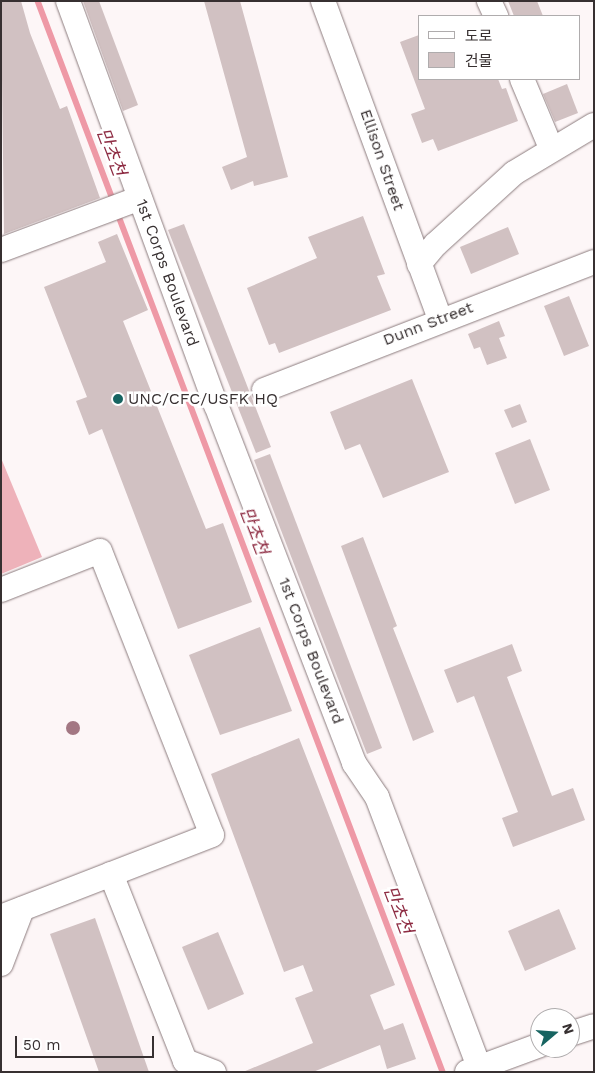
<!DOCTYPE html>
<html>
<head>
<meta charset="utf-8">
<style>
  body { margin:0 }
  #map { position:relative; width:595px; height:1073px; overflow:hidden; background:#fdf6f7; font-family:"Work Sans","Noto Sans KR",sans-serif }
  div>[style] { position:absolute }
  .green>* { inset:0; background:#eeb2ba }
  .stream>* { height:5.5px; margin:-2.75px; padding:0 2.75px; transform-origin:2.75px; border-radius:2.75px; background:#ee99a6 }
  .building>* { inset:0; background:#d1c1c2 }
  .roads { filter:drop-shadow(0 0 1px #8c7c7e) drop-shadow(0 0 1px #8c7c7e) }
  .minor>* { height:24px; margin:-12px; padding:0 12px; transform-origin:12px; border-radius:12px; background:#fff }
  .trees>* { width:14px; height:14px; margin:-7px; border-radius:50%; background:#a37783 }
  .dots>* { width:14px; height:14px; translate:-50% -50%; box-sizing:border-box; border:2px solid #fff; border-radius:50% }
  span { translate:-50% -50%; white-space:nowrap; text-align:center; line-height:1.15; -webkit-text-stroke:5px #fff; paint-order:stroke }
  .street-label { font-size:16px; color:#373031 }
  .poi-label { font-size:16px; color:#373031 }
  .left { translate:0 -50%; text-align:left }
  .water-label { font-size:18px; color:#8e2c43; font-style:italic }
  .frame { position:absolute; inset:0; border:2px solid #373031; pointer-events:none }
  .legend { position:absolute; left:418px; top:15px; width:162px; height:65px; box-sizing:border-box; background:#fff; border:1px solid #afacad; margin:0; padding:6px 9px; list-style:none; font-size:15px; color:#373031 }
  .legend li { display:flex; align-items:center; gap:10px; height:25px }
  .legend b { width:25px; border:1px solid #afacad }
  .north { position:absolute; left:530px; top:1008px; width:50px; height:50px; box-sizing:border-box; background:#fff; border:1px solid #afacad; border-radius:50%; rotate:72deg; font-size:14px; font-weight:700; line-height:20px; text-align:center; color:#373031 }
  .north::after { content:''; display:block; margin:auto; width:18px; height:22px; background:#176461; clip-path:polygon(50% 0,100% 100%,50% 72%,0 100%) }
  .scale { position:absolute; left:15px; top:1036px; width:139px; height:22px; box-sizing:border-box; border:2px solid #373031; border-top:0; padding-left:6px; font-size:15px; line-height:18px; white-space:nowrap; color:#373031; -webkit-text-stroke:4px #fff; paint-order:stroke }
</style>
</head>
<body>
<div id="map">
  <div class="green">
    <div style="clip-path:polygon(1px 458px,42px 557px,1px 574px)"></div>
  </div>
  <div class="stream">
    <div style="left:38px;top:1px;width:215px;rotate:69.3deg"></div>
    <div style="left:117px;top:211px;width:921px;rotate:69.26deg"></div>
  </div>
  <div class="building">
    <div style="clip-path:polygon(1px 1px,21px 1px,30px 33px,60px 109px,67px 106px,100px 198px,4px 234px)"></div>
    <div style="clip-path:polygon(83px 1px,99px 1px,138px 105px,123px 111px)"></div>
    <div style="clip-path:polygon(204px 1px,240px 1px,288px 177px,254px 186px,253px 181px,231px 190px,222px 167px,247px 157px)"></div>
    <div style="clip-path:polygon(508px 1px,537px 1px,543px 16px,514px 16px)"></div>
    <div style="clip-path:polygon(419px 35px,419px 79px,498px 79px,502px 89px,506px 88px,518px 121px,438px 151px,433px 139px,422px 143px,411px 114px,425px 109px,400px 42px)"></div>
    <div style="clip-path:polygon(567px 84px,578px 113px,555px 122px,543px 94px)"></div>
    <div style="clip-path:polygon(363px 216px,385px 274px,377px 276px,391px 310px,279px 353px,275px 343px,269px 345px,247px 288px,317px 258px,308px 237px)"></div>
    <div style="clip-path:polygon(184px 224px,271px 447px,256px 453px,168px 230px)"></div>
    <div style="clip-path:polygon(508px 227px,519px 254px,471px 274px,460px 247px)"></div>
    <div style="clip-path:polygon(117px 234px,148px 310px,123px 321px,206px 529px,223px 523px,252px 602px,178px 629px,102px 429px,89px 435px,76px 401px,87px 397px,44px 287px,106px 262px,98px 242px)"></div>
    <div style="clip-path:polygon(569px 296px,589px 346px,564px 356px,544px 306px)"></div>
    <div style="clip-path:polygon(499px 321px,505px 336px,499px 338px,507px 358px,487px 365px,480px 347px,474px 349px,468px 334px)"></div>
    <div style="clip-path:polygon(412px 379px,449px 472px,383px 498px,360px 444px,345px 450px,330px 412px)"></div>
    <div style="clip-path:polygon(520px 404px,527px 422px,512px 428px,504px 410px)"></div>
    <div style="clip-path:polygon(530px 439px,550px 490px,515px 504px,495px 453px)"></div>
    <div style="clip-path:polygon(270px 454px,382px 748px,367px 754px,254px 460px)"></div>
    <div style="clip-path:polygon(363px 537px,397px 626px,393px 628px,434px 732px,413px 741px,341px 546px)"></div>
    <div style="clip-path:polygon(260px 627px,292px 711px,220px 735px,189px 655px)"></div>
    <div style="clip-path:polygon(512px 644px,522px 671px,507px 677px,552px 796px,573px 788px,585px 820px,513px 847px,502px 818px,518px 812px,474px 696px,457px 703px,444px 670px)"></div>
    <div style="clip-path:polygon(299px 738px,395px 985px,370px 995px,384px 1030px,403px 1023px,416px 1059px,387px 1069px,380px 1045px,313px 1072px,243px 1072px,313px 1043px,295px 998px,313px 991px,303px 965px,284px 972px,211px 774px)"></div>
    <div style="clip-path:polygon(559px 909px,576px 949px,525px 971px,508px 931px)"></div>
    <div style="clip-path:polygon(95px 918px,149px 1072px,99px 1072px,50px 934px)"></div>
    <div style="clip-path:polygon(218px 932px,244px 994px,208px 1010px,182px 947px)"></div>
  </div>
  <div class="roads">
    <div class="minor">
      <div style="left:68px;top:1px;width:430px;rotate:69.9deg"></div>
      <div style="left:216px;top:405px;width:384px;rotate:68.9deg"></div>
      <div style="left:354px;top:763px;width:41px;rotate:55.9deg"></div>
      <div style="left:377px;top:797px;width:294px;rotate:69.3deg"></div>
      <div style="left:323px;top:1px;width:339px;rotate:69.8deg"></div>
      <div style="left:489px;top:1px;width:17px;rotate:65deg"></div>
      <div style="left:522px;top:79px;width:75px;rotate:67.2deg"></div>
      <div style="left:1px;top:250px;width:148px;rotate:-20.5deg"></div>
      <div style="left:419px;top:264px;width:26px;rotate:-50deg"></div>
      <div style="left:436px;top:244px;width:105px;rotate:-42.3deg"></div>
      <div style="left:514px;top:173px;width:93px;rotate:-31deg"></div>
      <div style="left:264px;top:390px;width:354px;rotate:-21.2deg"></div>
      <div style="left:1px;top:590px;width:106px;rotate:-21.5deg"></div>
      <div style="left:100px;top:551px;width:305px;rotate:68.5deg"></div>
      <div style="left:212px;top:835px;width:226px;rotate:158.8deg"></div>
      <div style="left:111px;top:874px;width:201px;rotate:68.4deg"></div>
      <div style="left:185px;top:1061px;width:31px;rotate:21deg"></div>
      <div style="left:1px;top:964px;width:59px;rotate:-69.1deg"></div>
      <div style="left:570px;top:1034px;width:25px;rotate:-18deg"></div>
      <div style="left:467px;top:1072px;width:78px;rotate:-20.3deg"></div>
    </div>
  </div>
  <div class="trees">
    <div style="left:73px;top:728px"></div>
  </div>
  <div class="dots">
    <div style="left:118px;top:399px;background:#176461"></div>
  </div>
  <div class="street-label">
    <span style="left:382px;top:160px;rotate:71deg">Ellison Street</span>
    <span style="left:167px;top:273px;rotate:70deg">1st Corps Boulevard</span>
    <span style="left:428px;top:324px;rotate:-21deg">Dunn Street</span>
    <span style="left:311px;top:651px;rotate:69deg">1st Corps Boulevard</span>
  </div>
  <div class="poi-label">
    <span class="left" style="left:128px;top:399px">UNC/CFC/USFK HQ</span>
  </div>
  <div class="water-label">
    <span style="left:111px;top:152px;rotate:69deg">만초천</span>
    <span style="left:254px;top:531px;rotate:69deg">만초천</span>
    <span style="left:398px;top:910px;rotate:69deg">만초천</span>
  </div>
  <div class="frame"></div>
  <ul class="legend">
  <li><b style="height:6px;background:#fff"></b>도로</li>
  <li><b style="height:14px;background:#d1c1c2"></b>건물</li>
  </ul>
  <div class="north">N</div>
  <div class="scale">50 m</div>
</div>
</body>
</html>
